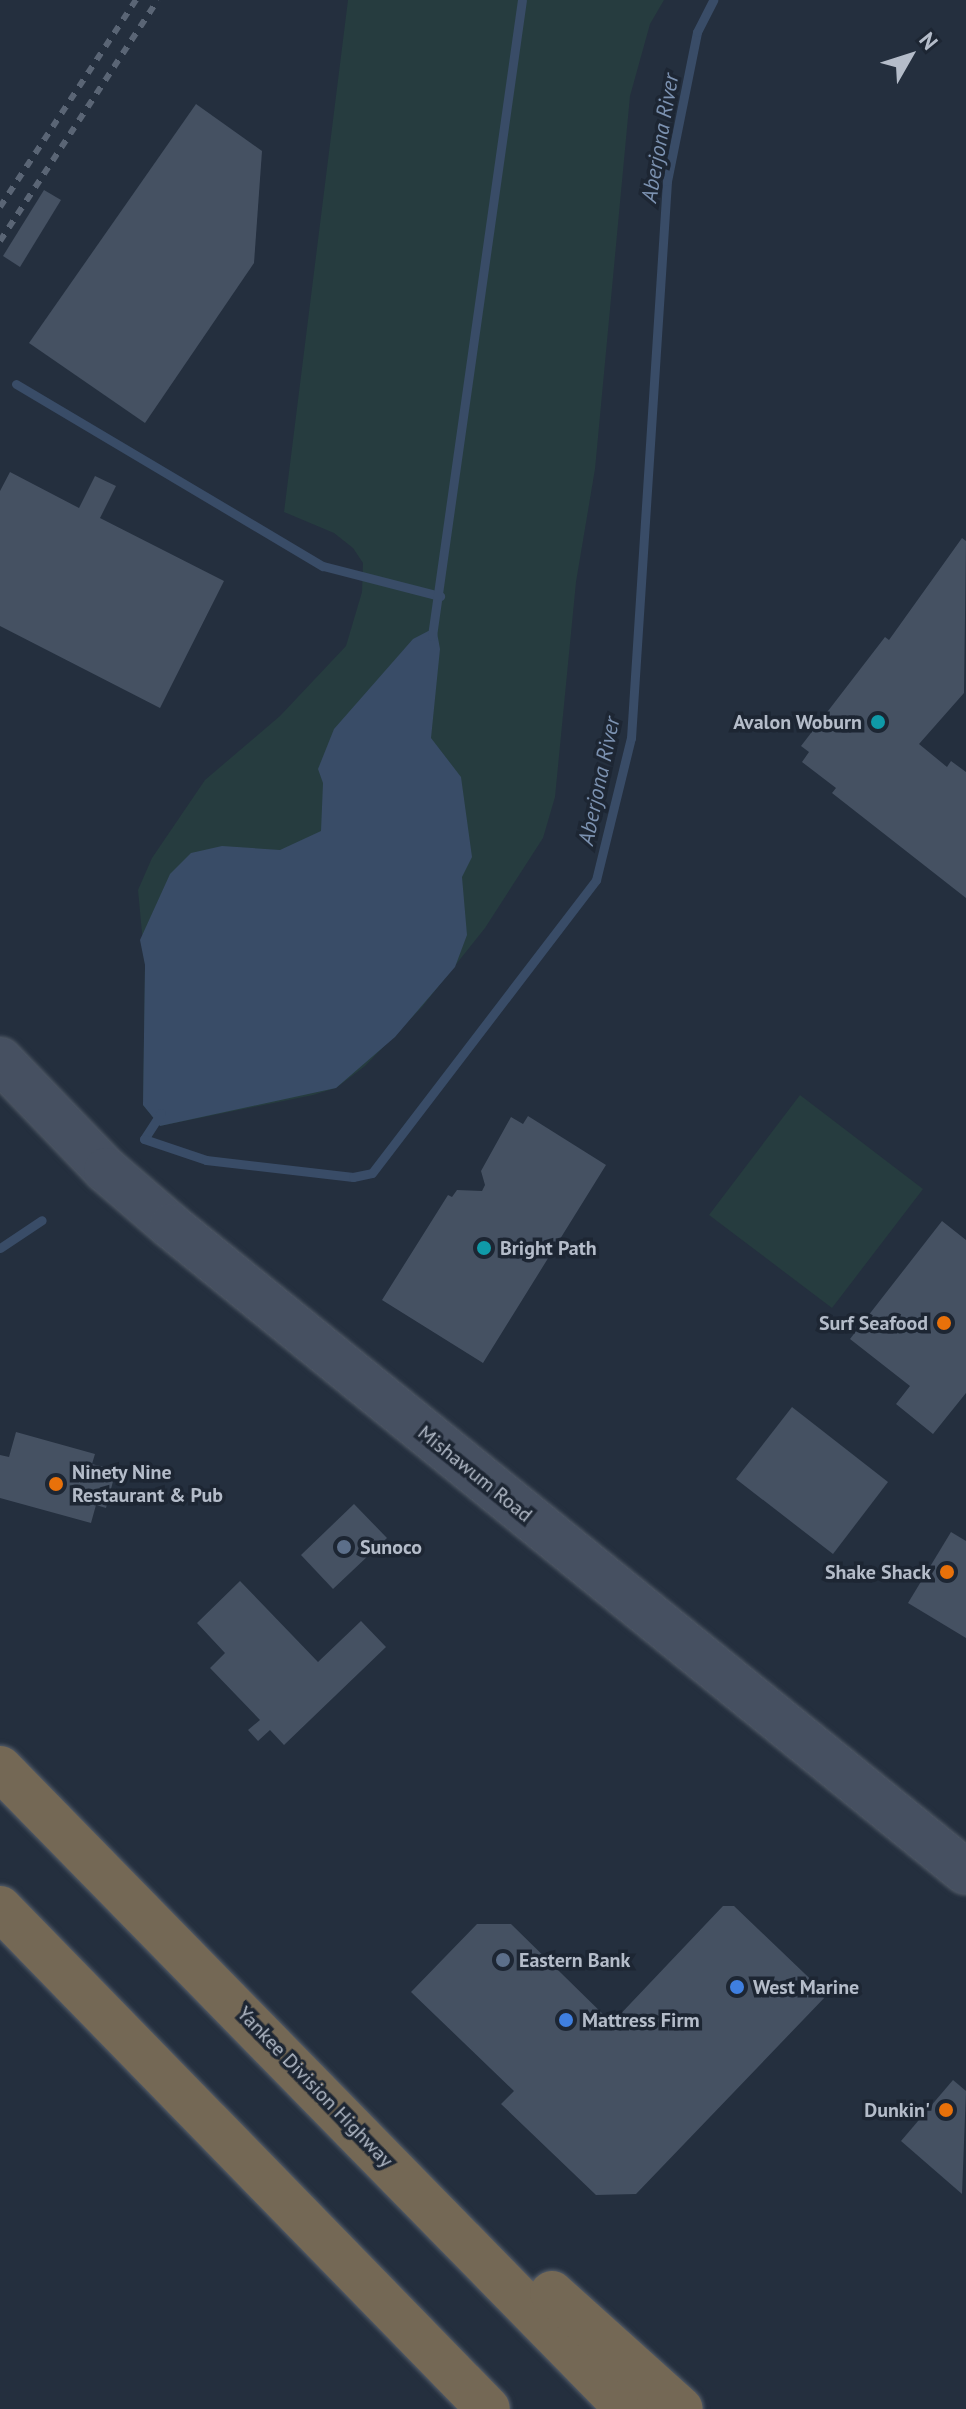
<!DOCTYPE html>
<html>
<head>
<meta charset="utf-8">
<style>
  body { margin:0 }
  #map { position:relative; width:966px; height:2409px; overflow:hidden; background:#242f3e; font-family:"PT Sans",sans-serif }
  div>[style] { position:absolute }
  .green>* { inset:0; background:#263c3f }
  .water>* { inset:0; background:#394c67 }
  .stream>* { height:9px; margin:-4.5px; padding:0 4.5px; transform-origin:4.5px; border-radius:4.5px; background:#394c67 }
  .building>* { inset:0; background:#455162 }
  .roads { filter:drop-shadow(0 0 2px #565f6c) drop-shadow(0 0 2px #565f6c) }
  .secondary>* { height:44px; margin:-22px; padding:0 22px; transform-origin:22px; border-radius:22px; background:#465061 }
  .highway>* { height:44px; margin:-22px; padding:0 22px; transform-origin:22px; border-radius:22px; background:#746855 }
  .rail>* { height:6px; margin-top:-3px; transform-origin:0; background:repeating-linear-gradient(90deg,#5a6575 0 8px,transparent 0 16px) }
  .dots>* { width:22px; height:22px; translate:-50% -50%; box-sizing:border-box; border:4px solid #1d2633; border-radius:50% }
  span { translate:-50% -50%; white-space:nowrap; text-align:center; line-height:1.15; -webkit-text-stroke:7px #1d2633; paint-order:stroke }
  .poi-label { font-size:20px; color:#b4bcc9; font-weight:700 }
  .right { translate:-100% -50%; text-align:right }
  .left { translate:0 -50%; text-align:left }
  .street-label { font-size:20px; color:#b4bcc9 }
  .water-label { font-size:22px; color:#7c92b1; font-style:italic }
  .north { position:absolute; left:870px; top:16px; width:80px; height:80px; -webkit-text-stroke:6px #1d2633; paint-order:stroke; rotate:51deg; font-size:22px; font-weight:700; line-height:32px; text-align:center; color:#b4bcc9 }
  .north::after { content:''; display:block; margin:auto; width:28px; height:36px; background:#b4bcc9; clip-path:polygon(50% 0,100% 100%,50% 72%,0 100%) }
</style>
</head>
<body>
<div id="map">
  <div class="green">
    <div style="clip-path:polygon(348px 0,664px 0,650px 24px,630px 96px,595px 469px,576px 582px,555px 797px,543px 838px,485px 928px,422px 1007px,365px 1066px,336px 1088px,313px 1095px,160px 1126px,143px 1105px,145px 965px,138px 890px,152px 858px,205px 780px,280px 716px,346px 646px,362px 592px,363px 563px,353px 548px,334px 533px,284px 512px)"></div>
    <div style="clip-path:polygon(800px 1095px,923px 1189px,832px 1308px,709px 1215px)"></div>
  </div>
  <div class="water">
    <div style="clip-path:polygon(436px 627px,440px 649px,431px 738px,461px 777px,472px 857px,462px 877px,467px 935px,455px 967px,395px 1037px,336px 1088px,160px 1126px,143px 1105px,145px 965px,140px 940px,170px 874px,191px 853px,222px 846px,280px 850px,321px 831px,323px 783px,318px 769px,334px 729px,413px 639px)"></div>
  </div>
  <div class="stream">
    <div style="left:16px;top:384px;width:357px;rotate:30.7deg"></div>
    <div style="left:323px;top:566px;width:121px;rotate:14.4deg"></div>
    <div style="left:432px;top:636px;width:642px;rotate:-81.95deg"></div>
    <div style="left:161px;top:1113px;width:31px;rotate:123deg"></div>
    <div style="left:144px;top:1139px;width:65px;rotate:18.7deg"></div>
    <div style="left:206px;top:1160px;width:148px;rotate:6.6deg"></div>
    <div style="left:353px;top:1177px;width:19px;rotate:-12deg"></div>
    <div style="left:372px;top:1173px;width:369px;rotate:-52.6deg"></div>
    <div style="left:596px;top:880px;width:146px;rotate:-76.2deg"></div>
    <div style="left:631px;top:738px;width:558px;rotate:-86.3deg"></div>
    <div style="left:667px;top:181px;width:152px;rotate:-78.6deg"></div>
    <div style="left:697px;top:32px;width:36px;rotate:-63deg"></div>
    <div style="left:0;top:1248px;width:50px;rotate:-33.7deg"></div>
  </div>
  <div class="building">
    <div style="clip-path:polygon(196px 104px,262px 151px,254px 263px,145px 423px,29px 343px)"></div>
    <div style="clip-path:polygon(44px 190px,61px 200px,20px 267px,3px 256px)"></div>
    <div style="clip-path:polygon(10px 472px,79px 508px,95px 476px,116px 486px,100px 518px,224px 581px,160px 708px,0 626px,0 491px)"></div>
    <div style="clip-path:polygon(962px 538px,966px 541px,964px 693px,919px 744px,947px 767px,951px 761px,966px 772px,966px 898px,832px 793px,836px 788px,802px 762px,809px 752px,801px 746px,885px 637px,889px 640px)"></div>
    <div style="clip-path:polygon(528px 1116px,606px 1165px,483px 1363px,382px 1300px,448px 1195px,452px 1197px,457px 1190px,482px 1191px,485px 1185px,481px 1171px,511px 1117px,523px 1124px)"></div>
    <div style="clip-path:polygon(942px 1221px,966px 1240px,966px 1393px,933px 1434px,896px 1404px,910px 1386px,850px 1339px)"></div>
    <div style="clip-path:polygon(792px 1407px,888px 1482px,833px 1554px,736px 1479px)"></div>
    <div style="clip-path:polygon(16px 1432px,95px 1454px,92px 1464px,116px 1470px,106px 1508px,96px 1505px,91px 1523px,0 1498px,0 1455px,9px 1457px)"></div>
    <div style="clip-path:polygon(354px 1504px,387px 1538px,333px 1589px,301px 1555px)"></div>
    <div style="clip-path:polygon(951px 1532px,966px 1541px,966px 1638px,908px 1603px)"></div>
    <div style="clip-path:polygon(240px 1581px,318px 1662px,361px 1621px,386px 1647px,284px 1745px,270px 1730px,258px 1741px,248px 1730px,260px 1720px,210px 1668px,225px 1653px,197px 1623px)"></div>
    <div style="clip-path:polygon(723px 1906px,734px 1906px,827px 1995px,636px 2194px,596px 2195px,501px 2104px,514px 2091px,411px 1992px,477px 1924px,511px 1924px,612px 2023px)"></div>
    <div style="clip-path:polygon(953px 2080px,966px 2091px,962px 2194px,901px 2141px)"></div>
  </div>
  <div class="roads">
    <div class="secondary">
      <div style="left:0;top:1060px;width:153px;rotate:46.1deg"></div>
      <div style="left:106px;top:1170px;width:86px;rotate:40.7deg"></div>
      <div style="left:171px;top:1226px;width:1024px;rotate:39.1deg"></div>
    </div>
    <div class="highway">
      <div style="left:0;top:1768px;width:897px;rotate:45.63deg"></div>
      <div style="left:0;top:1908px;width:699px;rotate:45.75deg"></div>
      <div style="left:552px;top:2293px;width:173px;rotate:42deg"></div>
    </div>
  </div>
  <div class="rail">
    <div style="left:0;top:207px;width:248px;rotate:-56.7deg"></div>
    <div style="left:0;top:241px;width:288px;rotate:-56.8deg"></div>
  </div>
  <div class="dots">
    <div style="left:878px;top:722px;background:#0f9aa8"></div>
    <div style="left:484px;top:1248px;background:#0f9aa8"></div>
    <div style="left:944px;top:1323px;background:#e8710a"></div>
    <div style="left:56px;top:1484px;background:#e8710a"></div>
    <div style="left:344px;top:1547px;background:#5c6f8a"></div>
    <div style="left:947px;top:1572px;background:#e8710a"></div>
    <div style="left:503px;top:1960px;background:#5c6f8a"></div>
    <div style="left:737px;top:1987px;background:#3f7fe0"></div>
    <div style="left:566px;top:2020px;background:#3f7fe0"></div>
    <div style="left:946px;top:2110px;background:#e8710a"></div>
  </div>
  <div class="poi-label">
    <span class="right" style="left:862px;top:722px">Avalon Woburn</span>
    <span class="left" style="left:500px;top:1248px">Bright Path</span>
    <span class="right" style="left:928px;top:1323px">Surf Seafood</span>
    <span class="left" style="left:72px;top:1484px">Ninety Nine<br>Restaurant &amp; Pub</span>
    <span class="left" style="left:360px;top:1547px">Sunoco</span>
    <span class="right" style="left:931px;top:1572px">Shake Shack</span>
    <span class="left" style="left:519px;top:1960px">Eastern Bank</span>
    <span class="left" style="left:753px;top:1987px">West Marine</span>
    <span class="left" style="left:582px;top:2020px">Mattress Firm</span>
    <span class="right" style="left:930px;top:2110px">Dunkin'</span>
  </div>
  <div class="street-label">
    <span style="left:475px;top:1474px;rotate:39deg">Mishawum Road</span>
    <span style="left:315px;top:2087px;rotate:46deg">Yankee Division Highway</span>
  </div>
  <div class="water-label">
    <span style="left:660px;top:138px;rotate:-80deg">Aberjona River</span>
    <span style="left:599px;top:781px;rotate:-78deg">Aberjona River</span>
  </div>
  <div class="north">N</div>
</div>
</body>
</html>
